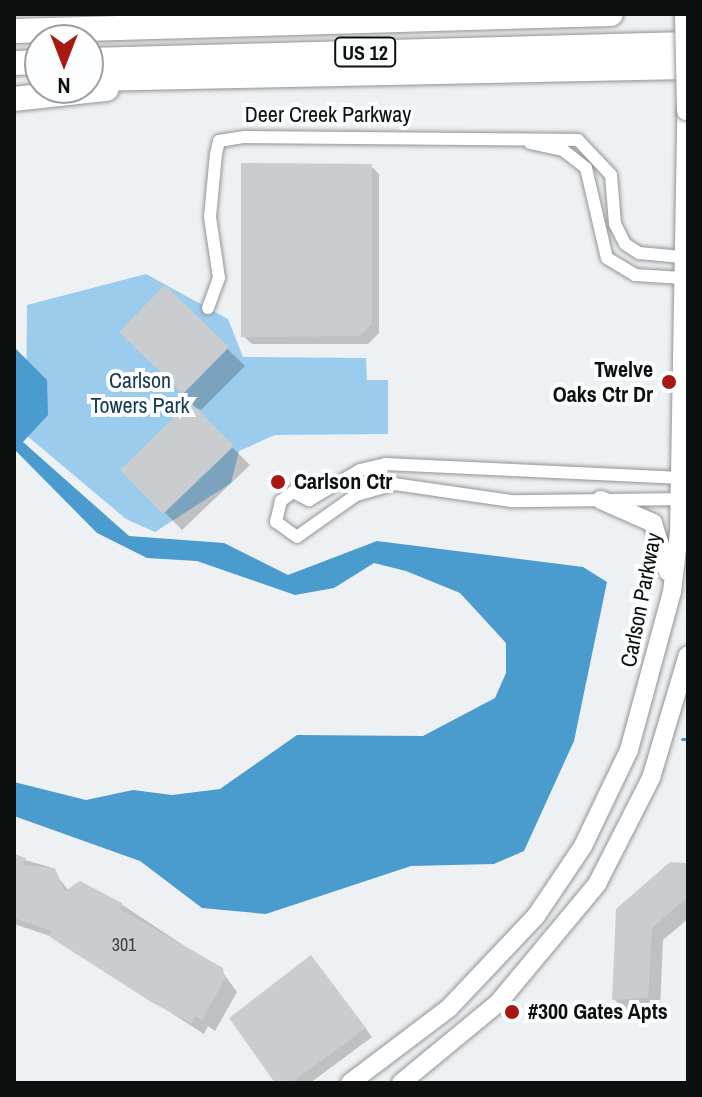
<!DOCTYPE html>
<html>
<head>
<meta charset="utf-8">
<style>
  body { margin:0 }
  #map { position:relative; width:702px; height:1097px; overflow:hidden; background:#eef1f3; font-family:"Archivo Narrow",sans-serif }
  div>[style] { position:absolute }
  .green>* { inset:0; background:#9bccee }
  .water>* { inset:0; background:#4a9bce }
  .shadow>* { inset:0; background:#0003 }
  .stream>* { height:3px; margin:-1.5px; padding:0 1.5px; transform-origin:1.5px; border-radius:1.5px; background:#4a9bce }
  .building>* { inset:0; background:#cacdcf }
  .roads { filter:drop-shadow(0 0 2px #929496) drop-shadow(0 0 2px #929496) }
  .minor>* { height:12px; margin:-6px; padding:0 6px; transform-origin:6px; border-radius:6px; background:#fff }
  .secondary>* { height:18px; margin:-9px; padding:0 9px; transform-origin:9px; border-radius:9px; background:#fff }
  .motorway>* { height:24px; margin:-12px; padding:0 12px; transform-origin:12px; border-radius:12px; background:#fff }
  .bridges { filter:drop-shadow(0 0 2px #929496) drop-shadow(0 0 2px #929496) }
  .secondary-bridge>* { height:18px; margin:-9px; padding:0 9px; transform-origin:9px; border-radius:9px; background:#fff }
  .dots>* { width:22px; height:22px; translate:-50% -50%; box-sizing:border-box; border:4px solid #fcfeff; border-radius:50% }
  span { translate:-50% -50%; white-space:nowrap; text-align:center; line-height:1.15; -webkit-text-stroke:8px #fcfeff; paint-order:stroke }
  .number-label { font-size:18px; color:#3d3e3f }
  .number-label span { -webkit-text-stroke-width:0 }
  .shield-label span { padding:2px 6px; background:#fcfeff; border:2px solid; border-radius:6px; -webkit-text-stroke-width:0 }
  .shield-label { font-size:20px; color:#0e0f0f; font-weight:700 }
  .street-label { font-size:22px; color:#0e0f0f }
  .poi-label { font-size:22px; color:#0e0f0f; font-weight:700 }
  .right { translate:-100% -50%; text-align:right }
  .left { translate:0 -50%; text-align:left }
  .park-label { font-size:22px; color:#183b51 }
  .frame { position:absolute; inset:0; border:16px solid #0e0f0f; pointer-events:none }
  .north { position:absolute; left:24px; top:24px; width:80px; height:80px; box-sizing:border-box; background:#fcfeff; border:2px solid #9d9e9f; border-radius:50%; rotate:180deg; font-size:22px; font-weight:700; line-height:32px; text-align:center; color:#0e0f0f }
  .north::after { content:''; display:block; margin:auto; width:28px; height:36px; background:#a91712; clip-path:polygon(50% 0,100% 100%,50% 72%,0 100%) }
</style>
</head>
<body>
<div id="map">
  <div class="green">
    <div style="clip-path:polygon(146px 274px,228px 319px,243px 357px,366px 358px,367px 380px,388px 380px,388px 434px,275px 435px,239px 451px,231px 483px,155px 532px,126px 519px,26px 435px,27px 305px)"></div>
  </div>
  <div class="water">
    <div style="clip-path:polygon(14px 347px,47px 380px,48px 415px,23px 442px,129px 536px,224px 543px,288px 575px,377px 541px,583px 567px,607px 582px,574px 741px,524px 851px,494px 864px,411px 866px,266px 914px,202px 908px,140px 861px,14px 816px,14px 782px,86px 800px,133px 790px,172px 795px,220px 789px,297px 735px,423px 736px,495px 698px,506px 673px,506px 643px,460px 593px,406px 571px,374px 563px,334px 588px,295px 595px,197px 561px,147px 558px,97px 533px,14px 449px)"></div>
  </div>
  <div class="shadow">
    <div style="clip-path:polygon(371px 166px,379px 174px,379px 333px,368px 344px,252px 344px,243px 336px)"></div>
    <div style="clip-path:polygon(165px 288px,245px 366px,201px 410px,190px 405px,250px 465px,182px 530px,123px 470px,193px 402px,121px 332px)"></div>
    <div style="clip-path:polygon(14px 857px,50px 867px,69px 891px,121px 904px,221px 970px,237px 992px,215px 1031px,208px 1026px,204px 1034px,53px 937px,14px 924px)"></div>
    <div style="clip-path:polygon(688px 865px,688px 919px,663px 940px,660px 1010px,626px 1011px,614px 999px,618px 910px)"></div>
    <div style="clip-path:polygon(319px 966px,372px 1037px,310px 1083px,278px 1083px)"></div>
  </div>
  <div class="stream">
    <div style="left:682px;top:739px;width:6px"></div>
  </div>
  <div class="building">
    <div style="clip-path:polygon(241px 163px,372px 164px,372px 324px,359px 336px,241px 337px)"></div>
    <div style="clip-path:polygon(165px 285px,229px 347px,183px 394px,119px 332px)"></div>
    <div style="clip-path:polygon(190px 402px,234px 446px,163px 514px,120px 470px)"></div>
    <div style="clip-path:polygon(14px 854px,26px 858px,23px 865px,55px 868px,65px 891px,80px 881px,122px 903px,120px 909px,223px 968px,225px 979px,202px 1020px,195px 1016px,192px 1023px,151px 1002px,50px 937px,52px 931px,14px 918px)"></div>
    <div style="clip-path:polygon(670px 862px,688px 863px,688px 897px,652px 928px,648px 998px,612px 1000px,616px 909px)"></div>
    <div style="clip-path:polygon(311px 955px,366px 1028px,291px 1083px,275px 1083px,229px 1018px)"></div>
  </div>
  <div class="roads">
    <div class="minor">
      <div style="left:530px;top:143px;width:34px;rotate:12deg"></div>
      <div style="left:563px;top:150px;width:29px;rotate:38deg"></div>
      <div style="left:586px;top:168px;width:92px;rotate:76.9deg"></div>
      <div style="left:607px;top:258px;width:33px;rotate:31deg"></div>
      <div style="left:635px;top:275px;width:47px;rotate:3.7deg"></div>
      <div style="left:208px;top:308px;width:32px;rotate:-70deg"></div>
      <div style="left:219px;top:278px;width:62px;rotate:-98.4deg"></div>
      <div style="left:210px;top:217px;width:63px;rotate:-84.6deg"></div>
      <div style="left:216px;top:154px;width:13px;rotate:-77deg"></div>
      <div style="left:219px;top:141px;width:26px;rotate:-9deg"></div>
      <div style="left:245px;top:137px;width:333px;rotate:0.5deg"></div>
      <div style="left:578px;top:140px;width:48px;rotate:46.7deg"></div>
      <div style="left:611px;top:175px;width:49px;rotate:85.3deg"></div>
      <div style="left:615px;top:224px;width:22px;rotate:63deg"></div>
      <div style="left:625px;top:244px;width:17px;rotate:33deg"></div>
      <div style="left:639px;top:253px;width:43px;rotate:5.3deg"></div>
      <div style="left:685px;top:499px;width:174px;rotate:179.3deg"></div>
      <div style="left:511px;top:501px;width:117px;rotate:-171.7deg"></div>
      <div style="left:395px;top:484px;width:41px;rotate:164.2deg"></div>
      <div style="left:356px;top:495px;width:72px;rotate:144.6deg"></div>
      <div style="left:297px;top:537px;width:26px;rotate:-144deg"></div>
      <div style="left:276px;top:522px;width:22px;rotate:-77deg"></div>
      <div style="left:281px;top:501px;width:15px;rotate:-37deg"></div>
      <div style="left:293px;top:492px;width:18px;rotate:27deg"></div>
      <div style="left:309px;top:500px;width:59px;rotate:-30.5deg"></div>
      <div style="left:360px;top:470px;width:27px;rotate:-13deg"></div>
      <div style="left:386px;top:464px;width:301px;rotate:2.7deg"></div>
    </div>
    <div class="secondary">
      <div style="left:601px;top:500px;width:57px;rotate:23.9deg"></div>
      <div style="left:653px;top:523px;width:51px;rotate:73deg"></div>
      <div style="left:350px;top:1083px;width:124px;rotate:-37.1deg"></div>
      <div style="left:449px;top:1008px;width:127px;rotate:-46.6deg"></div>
      <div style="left:536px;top:916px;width:84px;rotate:-56.1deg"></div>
      <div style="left:583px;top:846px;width:106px;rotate:-64.4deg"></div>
      <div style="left:629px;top:750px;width:164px;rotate:-74.8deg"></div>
      <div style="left:672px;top:592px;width:60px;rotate:-83.3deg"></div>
      <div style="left:679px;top:532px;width:421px;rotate:-89deg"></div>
      <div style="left:401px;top:1083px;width:126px;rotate:-39.5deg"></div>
      <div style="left:498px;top:1003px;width:155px;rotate:-50.2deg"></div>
      <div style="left:597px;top:884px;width:119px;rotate:-63deg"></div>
      <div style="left:651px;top:778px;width:128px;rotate:-73.3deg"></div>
    </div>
    <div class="motorway">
      <div style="left:14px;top:31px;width:597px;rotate:-1.63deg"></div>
      <div style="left:88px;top:60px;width:600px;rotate:-1.53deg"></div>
      <div style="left:14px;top:63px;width:26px;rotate:-2deg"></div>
      <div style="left:88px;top:79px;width:600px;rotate:-1.15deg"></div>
      <div style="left:14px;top:99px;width:93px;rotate:-6.2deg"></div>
    </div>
  </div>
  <div class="bridges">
    <div class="secondary-bridge">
      <div style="left:684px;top:14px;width:97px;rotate:88.8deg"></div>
    </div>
  </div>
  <div class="dots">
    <div style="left:669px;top:382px;background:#a91712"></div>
    <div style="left:278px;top:482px;background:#a91712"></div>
    <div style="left:512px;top:1012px;background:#a91712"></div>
  </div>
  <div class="number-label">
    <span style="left:124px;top:945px">301</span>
  </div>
  <div class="shield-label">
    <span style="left:365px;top:52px">US 12</span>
  </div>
  <div class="street-label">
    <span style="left:328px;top:115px">Deer Creek Parkway</span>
    <span style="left:641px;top:600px;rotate:-79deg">Carlson Parkway</span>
  </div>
  <div class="poi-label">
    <span class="right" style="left:653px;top:382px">Twelve<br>Oaks Ctr Dr</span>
    <span class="left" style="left:294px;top:482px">Carlson Ctr</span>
    <span class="left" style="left:528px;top:1012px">#300 Gates Apts</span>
  </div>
  <div class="park-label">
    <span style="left:140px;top:393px">Carlson<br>Towers Park</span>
  </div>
  <div class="frame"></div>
  <div class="north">N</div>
</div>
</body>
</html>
